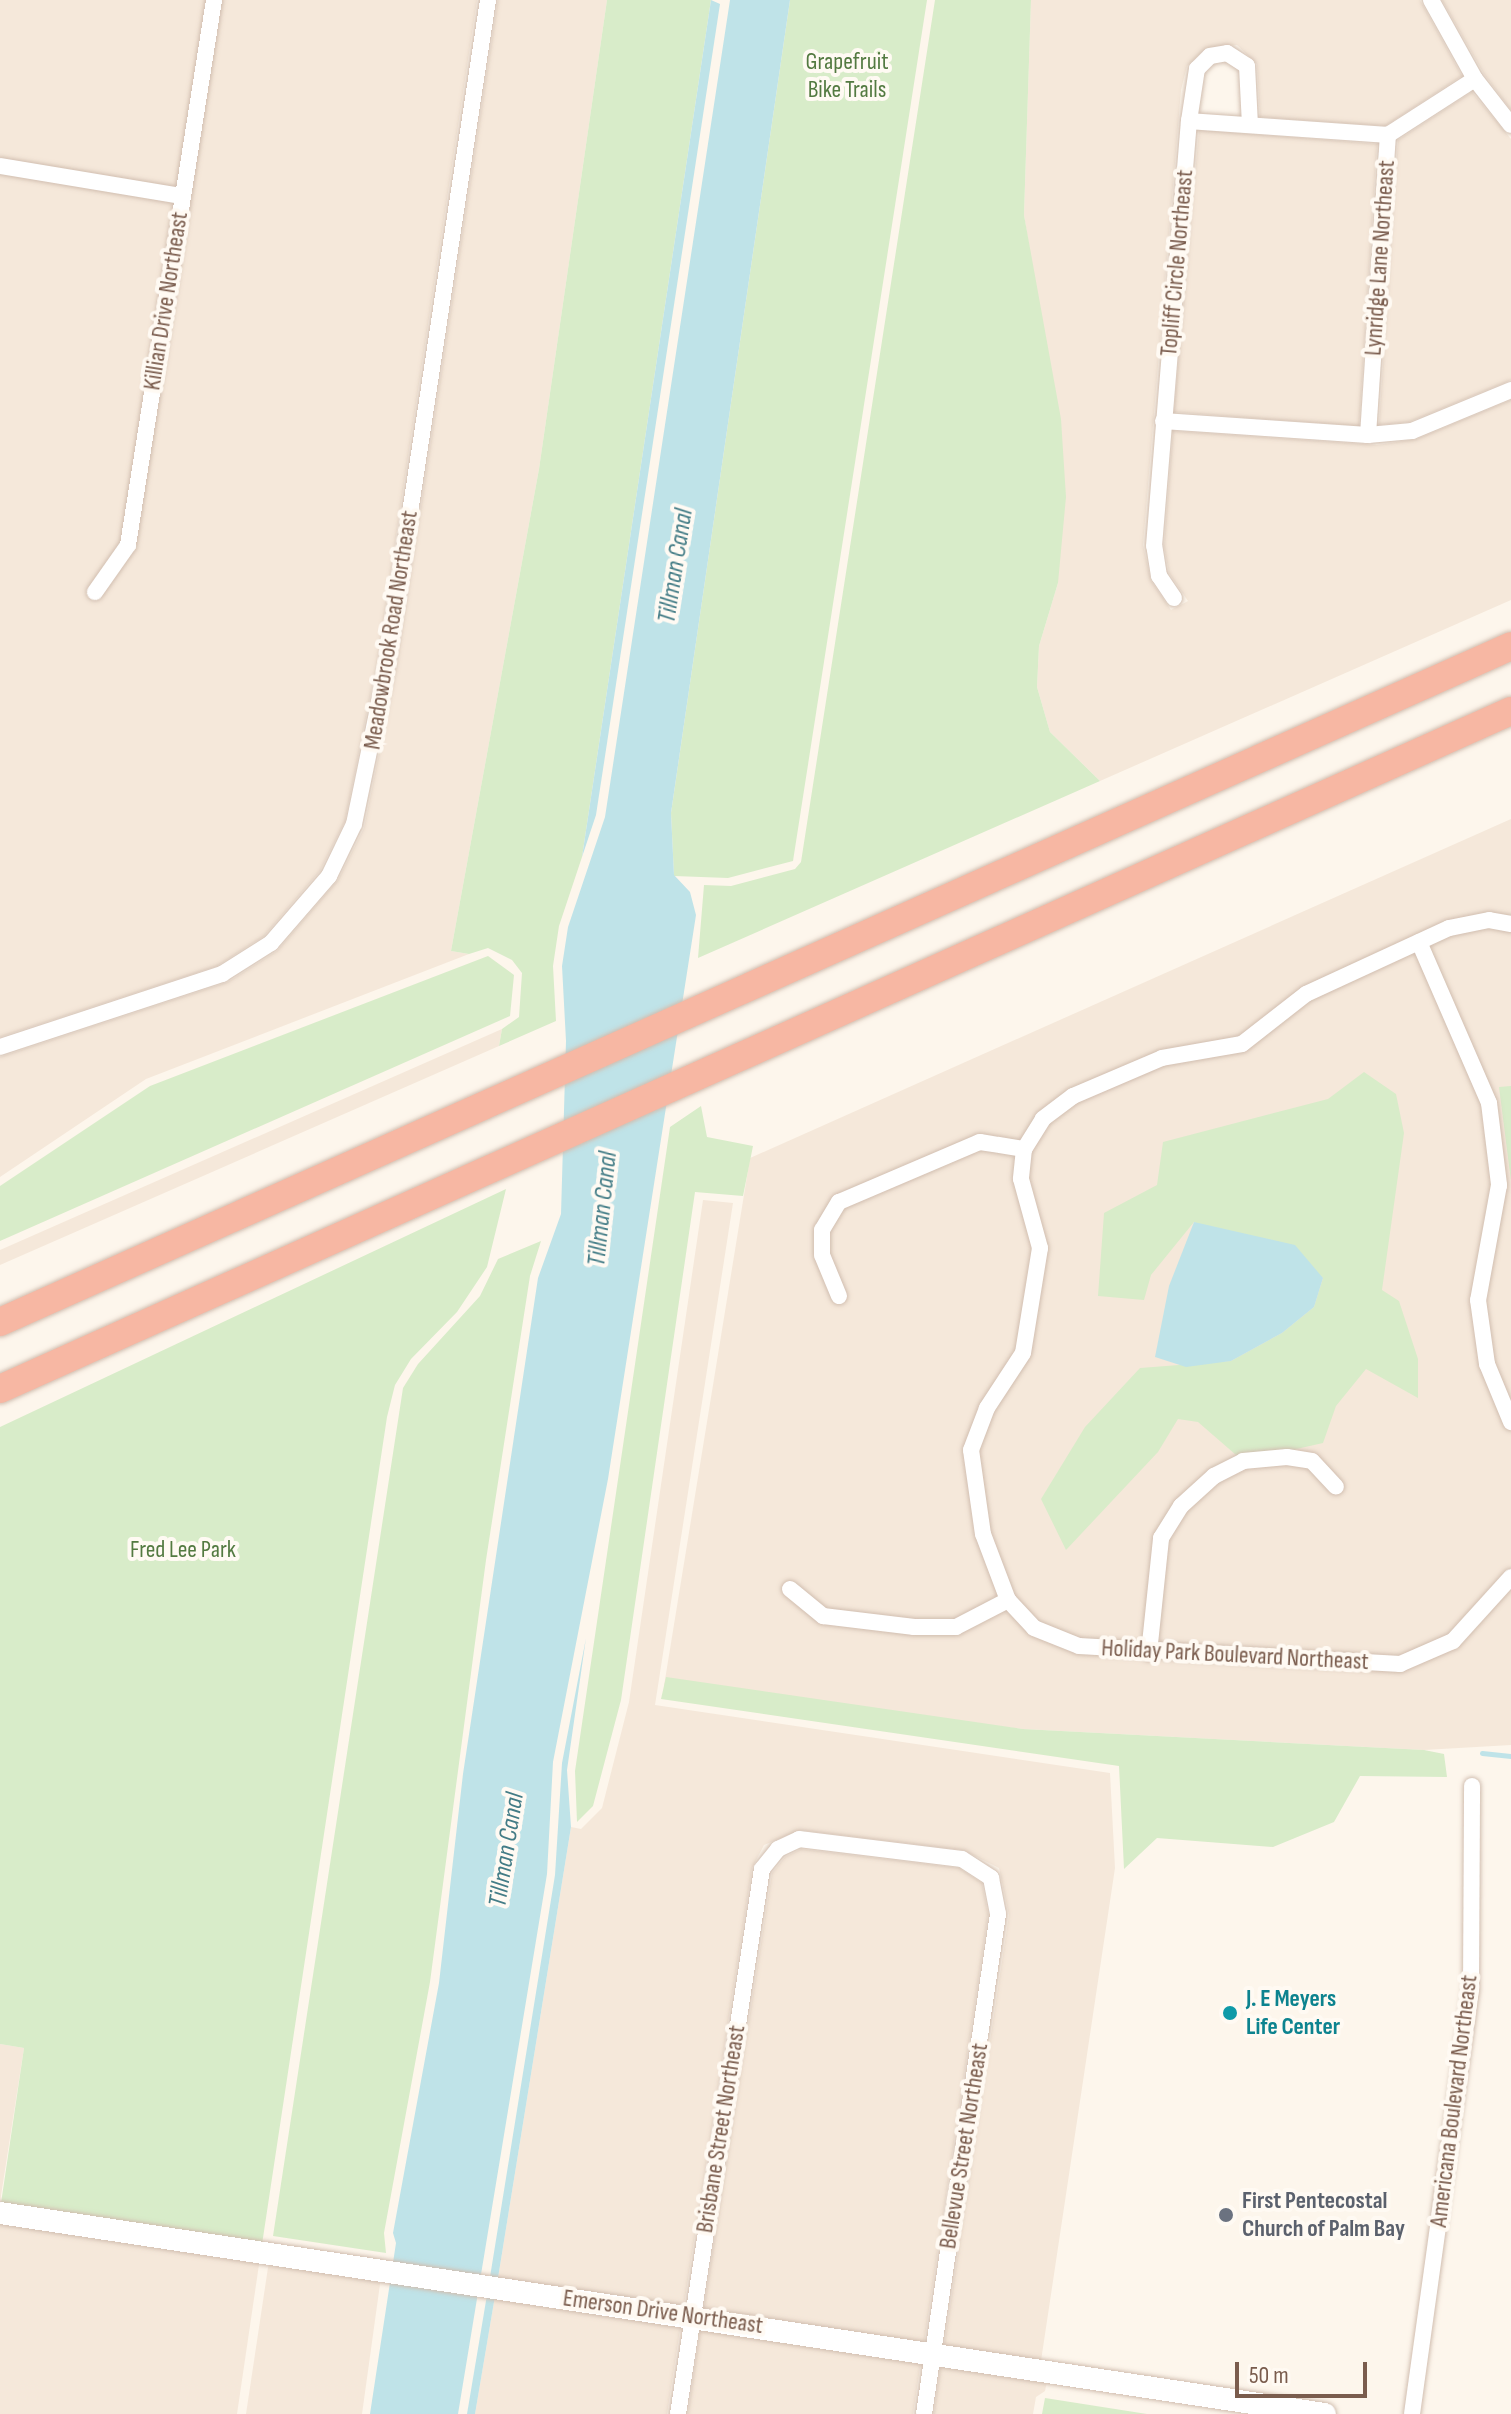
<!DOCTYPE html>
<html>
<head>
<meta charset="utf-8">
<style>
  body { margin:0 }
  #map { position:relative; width:1511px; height:2414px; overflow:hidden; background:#fdf6ec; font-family:"Sofia Sans Condensed",sans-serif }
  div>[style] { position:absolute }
  .residential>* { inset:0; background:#f5e8da }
  .green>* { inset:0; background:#d8ecc9 }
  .water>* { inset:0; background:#bfe3e8 }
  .stream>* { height:5px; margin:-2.5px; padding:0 2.5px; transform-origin:2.5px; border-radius:2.5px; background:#bfe3e8 }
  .roads { filter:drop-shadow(0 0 2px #d1beb0) drop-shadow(0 0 2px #d1beb0) }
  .street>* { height:16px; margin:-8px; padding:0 8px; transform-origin:8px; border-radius:8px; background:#fff }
  .secondary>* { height:22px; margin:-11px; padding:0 11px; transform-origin:11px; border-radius:11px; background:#fff }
  .highway>* { height:28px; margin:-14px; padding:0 14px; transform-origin:14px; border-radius:14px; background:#f7b7a3 }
  .dots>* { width:22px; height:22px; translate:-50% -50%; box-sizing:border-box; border:4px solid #fffaf3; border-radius:50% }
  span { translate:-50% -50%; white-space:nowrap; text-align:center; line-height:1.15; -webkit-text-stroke:8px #fffaf3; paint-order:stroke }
  .park-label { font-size:24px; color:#537a41 }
  .street-label { font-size:24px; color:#7a5c4d }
  .culture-label { font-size:24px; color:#0d838f; font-weight:700 }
  .left { translate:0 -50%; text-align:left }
  .worship-label { font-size:24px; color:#5b616d; font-weight:700 }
  .water-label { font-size:26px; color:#437c86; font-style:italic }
  .scale { position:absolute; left:1235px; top:2362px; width:132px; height:36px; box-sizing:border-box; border:4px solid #7a5c4d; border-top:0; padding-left:10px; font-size:24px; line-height:28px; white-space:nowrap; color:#7a5c4d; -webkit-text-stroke:6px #fffaf3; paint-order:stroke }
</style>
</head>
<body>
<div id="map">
  <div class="residential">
    <div style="clip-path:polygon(0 0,477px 0,377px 662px,345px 821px,320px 871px,264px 936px,217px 966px,0 1037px)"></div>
    <div style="clip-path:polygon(498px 0,607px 0,539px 469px,451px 951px,469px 954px,146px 1079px,0 1177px,0 1057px,228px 982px,277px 951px,338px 880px,364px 828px,397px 665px)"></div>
    <div style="clip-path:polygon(1031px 0,1420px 0,1462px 76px,1385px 126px,1260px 117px,1257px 64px,1237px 45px,1206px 48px,1187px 66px,1181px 90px,1143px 545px,1151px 581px,1171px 610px,1188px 601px,1169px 573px,1164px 546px,1173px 431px,1377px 445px,1417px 439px,1511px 400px,1511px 600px,1100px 781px,1050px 732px,1037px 687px,1039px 646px,1058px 583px,1046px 351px,1024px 215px)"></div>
    <div style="clip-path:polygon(1442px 0,1511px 0,1511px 110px,1484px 74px)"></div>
    <div style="clip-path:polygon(1472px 92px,1511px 139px,1511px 380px,1409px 422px,1379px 425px,1398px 140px)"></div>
    <div style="clip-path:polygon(1199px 130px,1377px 144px,1359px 426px,1174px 412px)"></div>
    <div style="clip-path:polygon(1511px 819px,1511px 1745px,1424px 1750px,1023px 1729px,664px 1686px,750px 1158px)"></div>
    <div style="clip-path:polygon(502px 1029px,499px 1046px,0 1265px,0 1250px)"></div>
    <div style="clip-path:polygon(703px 1200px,733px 1203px,655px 1705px,1110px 1773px,1115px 1868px,1041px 2361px,944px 2347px,1009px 1915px,999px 1868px,963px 1850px,800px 1830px,764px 1845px,752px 1868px,684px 2305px,498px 2278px,571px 1827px,581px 1829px,602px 1808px,629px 1702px)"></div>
    <div style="clip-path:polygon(801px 1849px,959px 1868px,982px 1883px,988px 1914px,924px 2343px,704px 2308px,772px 1873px,785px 1857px)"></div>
    <div style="clip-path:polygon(0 2044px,24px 2048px,0 2202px)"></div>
    <div style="clip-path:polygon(0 2213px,261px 2251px,237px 2414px,0 2414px)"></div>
    <div style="clip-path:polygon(269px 2261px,381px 2277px,362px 2414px,246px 2414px)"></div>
    <div style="clip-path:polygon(495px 2296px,681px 2323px,667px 2414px,475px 2414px)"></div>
    <div style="clip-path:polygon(701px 2326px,921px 2361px,913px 2414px,688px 2414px)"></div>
    <div style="clip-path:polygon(941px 2364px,1047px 2381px,1045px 2391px,1036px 2397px,1033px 2414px,934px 2414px)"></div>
  </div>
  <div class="green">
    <div style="clip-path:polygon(607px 0,711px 0,582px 857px,559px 926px,553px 966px,556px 1021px,499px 1046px,502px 1029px,519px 1017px,522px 973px,512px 960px,488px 948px,469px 954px,451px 951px,539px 469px)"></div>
    <div style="clip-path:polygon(790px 0,927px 0,793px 861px,728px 878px,674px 876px,671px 813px)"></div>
    <div style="clip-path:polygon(935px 0,1031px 0,1024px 215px,1061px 419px,1066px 497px,1058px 583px,1039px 646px,1037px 687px,1050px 732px,1100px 781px,698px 958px,704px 885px,731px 886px,795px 869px,801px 862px)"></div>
    <div style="clip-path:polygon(488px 956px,514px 975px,510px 1016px,0 1241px,0 1186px,150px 1086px)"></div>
    <div style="clip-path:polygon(1364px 1072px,1396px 1094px,1404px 1133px,1382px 1290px,1399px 1301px,1418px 1359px,1418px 1398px,1366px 1369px,1336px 1406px,1323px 1443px,1243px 1461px,1198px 1422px,1178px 1419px,1158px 1452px,1066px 1550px,1041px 1499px,1085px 1427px,1140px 1368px,1231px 1361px,1282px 1333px,1314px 1307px,1323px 1278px,1194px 1222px,1151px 1275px,1144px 1300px,1098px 1296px,1104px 1213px,1157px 1185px,1163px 1142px,1328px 1099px)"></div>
    <div style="clip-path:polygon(1511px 1086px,1511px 1181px,1499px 1087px)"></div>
    <div style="clip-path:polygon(701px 1106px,707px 1137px,753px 1146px,743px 1196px,695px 1192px,621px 1700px,593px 1806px,577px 1822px,575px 1771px,670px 1127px)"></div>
    <div style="clip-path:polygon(506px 1189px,487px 1267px,457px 1312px,411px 1359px,395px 1385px,387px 1417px,261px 2251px,0 2210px,24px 2048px,0 2044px,0 1427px)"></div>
    <div style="clip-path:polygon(541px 1241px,530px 1276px,486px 1560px,430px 1982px,384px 2233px,386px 2253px,273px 2236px,403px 1388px,418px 1364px,480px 1296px,498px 1259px)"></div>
    <div style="clip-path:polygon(666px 1677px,1023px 1729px,1424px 1750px,1444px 1754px,1447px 1777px,1360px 1776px,1334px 1822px,1273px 1847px,1157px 1838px,1124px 1869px,1119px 1766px,661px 1699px)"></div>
    <div style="clip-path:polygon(1045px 2398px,1147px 2414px,1042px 2414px)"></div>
  </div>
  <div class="water">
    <div style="clip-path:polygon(711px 0,720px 4px,596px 815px,582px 857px)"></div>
    <div style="clip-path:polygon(730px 0,790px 0,671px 813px,674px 875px,690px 892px,696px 915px,608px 1479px,553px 1762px,547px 1874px,458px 2414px,370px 2414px,396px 2243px,393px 2233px,439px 1983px,463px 1774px,538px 1278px,561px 1214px,566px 1041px,562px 966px,568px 927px,605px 817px)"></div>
    <div style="clip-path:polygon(1194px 1222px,1295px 1245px,1323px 1278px,1314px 1307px,1282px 1333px,1231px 1361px,1186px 1367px,1155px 1357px,1169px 1286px)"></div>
    <div style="clip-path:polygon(586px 1638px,567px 1770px,571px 1827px,498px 2278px,490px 2277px,555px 1875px,562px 1763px)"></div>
    <div style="clip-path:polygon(487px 2295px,495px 2296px,475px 2414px,467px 2414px)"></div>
  </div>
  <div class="stream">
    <div style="left:1482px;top:1753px;width:29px;rotate:6deg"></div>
  </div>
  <div class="roads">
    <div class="street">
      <div style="left:1431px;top:0;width:90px;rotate:60.9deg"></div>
      <div style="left:1475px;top:79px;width:58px;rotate:52deg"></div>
      <div style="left:1189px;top:121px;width:53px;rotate:-81.3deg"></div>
      <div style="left:1197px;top:69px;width:18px;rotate:-45deg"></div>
      <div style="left:1210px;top:56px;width:17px;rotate:-10deg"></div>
      <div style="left:1227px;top:53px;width:24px;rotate:33deg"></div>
      <div style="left:1247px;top:66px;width:59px;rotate:87.1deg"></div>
      <div style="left:0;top:166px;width:184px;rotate:9.4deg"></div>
      <div style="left:1163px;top:421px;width:205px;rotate:3.9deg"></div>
      <div style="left:1368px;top:435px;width:44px;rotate:-5.2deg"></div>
      <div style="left:1412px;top:431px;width:107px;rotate:-22.5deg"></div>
      <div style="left:1368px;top:435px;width:301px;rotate:-86.2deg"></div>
      <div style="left:1388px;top:135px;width:103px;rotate:-32.8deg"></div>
      <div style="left:95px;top:592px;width:57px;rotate:-54.9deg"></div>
      <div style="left:128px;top:545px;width:552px;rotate:-81.03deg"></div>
      <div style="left:1174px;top:598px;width:27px;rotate:-124deg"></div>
      <div style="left:1159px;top:576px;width:30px;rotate:-99deg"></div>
      <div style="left:1154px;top:546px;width:426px;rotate:-85.3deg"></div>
      <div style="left:1189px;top:121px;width:199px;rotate:4deg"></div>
      <div style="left:1511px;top:924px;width:22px;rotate:-170deg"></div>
      <div style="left:1489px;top:920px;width:41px;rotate:168.7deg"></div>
      <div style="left:1449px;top:928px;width:157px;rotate:155.2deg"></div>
      <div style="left:1306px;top:994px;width:81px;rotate:142deg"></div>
      <div style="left:1242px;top:1044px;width:81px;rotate:170.1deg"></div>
      <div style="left:1162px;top:1058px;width:97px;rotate:156.9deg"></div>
      <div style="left:1073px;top:1096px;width:38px;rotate:143deg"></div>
      <div style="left:1043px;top:1119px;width:36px;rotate:122deg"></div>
      <div style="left:1024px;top:1149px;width:30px;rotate:96deg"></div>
      <div style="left:1021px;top:1179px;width:72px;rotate:74.6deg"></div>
      <div style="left:1040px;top:1248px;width:106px;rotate:99.2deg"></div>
      <div style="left:1023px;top:1353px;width:66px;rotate:123.2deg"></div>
      <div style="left:987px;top:1408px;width:45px;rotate:110.9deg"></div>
      <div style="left:971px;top:1450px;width:85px;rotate:81.9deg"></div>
      <div style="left:983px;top:1534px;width:71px;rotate:69.3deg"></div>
      <div style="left:1008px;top:1600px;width:38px;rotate:47deg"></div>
      <div style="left:1034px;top:1628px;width:48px;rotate:21.8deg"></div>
      <div style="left:1079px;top:1646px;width:322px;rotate:3.2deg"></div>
      <div style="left:1400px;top:1664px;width:58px;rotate:-23.5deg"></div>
      <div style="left:1453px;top:1641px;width:86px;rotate:-47.8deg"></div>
      <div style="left:1419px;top:942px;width:176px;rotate:66.5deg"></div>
      <div style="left:1489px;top:1103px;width:83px;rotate:83deg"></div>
      <div style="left:1499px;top:1185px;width:117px;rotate:100.3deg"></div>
      <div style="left:1478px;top:1300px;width:65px;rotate:82deg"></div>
      <div style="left:1487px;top:1364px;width:63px;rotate:67.5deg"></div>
      <div style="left:0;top:1047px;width:234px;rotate:-18.2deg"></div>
      <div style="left:222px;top:974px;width:58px;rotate:-32.3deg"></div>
      <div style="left:271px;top:943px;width:89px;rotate:-49.1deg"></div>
      <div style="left:329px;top:876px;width:58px;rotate:-64.3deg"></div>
      <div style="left:354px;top:824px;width:163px;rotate:-78.3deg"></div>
      <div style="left:387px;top:664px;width:672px;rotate:-81.35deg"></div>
      <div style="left:839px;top:1296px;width:44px;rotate:-112.5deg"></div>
      <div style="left:822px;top:1255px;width:25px;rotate:-90deg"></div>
      <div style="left:822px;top:1230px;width:33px;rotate:-59deg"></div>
      <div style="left:839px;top:1202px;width:153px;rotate:-23.1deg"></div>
      <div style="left:980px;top:1142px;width:45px;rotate:9deg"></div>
      <div style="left:790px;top:1589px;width:43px;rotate:39.3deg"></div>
      <div style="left:823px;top:1616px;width:92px;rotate:6.9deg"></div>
      <div style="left:914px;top:1627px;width:42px"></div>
      <div style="left:956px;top:1627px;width:59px;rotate:-27.4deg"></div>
      <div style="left:1149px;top:1653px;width:116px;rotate:-84deg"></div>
      <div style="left:1161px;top:1538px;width:38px;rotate:-58deg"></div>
      <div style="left:1181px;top:1506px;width:45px;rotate:-42.3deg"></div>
      <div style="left:1214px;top:1476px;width:33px;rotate:-27deg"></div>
      <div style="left:1243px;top:1461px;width:44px;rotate:-5.2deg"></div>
      <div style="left:1287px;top:1457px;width:25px;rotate:9deg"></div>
      <div style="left:1312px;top:1461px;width:35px;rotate:47deg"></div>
      <div style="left:678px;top:2414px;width:551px;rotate:-81.24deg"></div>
      <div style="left:762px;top:1869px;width:26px;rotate:-51deg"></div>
      <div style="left:778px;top:1849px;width:23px;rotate:-25deg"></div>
      <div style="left:799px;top:1839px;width:164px;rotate:7deg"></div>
      <div style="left:962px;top:1859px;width:35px;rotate:33deg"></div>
      <div style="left:991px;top:1878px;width:37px;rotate:79deg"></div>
      <div style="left:998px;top:1914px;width:505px;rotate:98.42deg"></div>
      <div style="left:1412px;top:2414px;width:429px;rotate:-82.1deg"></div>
      <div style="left:1471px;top:1989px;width:203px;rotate:-89.7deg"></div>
    </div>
    <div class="secondary">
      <div style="left:0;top:2213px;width:1340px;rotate:8.63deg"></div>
    </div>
    <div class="highway">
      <div style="left:0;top:1322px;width:1655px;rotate:-24.1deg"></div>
      <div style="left:0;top:1389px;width:1656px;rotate:-24.17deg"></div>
    </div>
  </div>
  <div class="dots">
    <div style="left:1230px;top:2013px;background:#0f9aa8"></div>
    <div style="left:1226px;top:2215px;background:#6b7280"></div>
  </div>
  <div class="park-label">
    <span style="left:847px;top:76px">Grapefruit<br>Bike Trails</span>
    <span style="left:183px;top:1550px">Fred Lee Park</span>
  </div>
  <div class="street-label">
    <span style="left:1380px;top:258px;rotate:-86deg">Lynridge Lane Northeast</span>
    <span style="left:1177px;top:263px;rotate:-85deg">Topliff Circle Northeast</span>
    <span style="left:166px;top:301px;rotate:-81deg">Killian Drive Northeast</span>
    <span style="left:391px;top:630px;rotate:-81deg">Meadowbrook Road Northeast</span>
    <span style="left:1235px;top:1655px;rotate:3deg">Holiday Park Boulevard Northeast</span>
    <span style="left:1454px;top:2101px;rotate:-83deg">Americana Boulevard Northeast</span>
    <span style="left:721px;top:2129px;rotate:-81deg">Brisbane Street Northeast</span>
    <span style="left:964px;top:2146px;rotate:-81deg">Bellevue Street Northeast</span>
    <span style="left:663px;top:2312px;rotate:8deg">Emerson Drive Northeast</span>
  </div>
  <div class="culture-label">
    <span class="left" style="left:1246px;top:2013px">J. E Meyers<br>Life Center</span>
  </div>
  <div class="worship-label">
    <span class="left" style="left:1242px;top:2215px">First Pentecostal<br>Church of Palm Bay</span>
  </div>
  <div class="water-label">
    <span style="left:676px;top:566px;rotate:-81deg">Tillman Canal</span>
    <span style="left:603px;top:1209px;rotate:-84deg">Tillman Canal</span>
    <span style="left:507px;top:1850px;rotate:-81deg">Tillman Canal</span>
  </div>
  <div class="scale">50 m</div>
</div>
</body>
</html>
